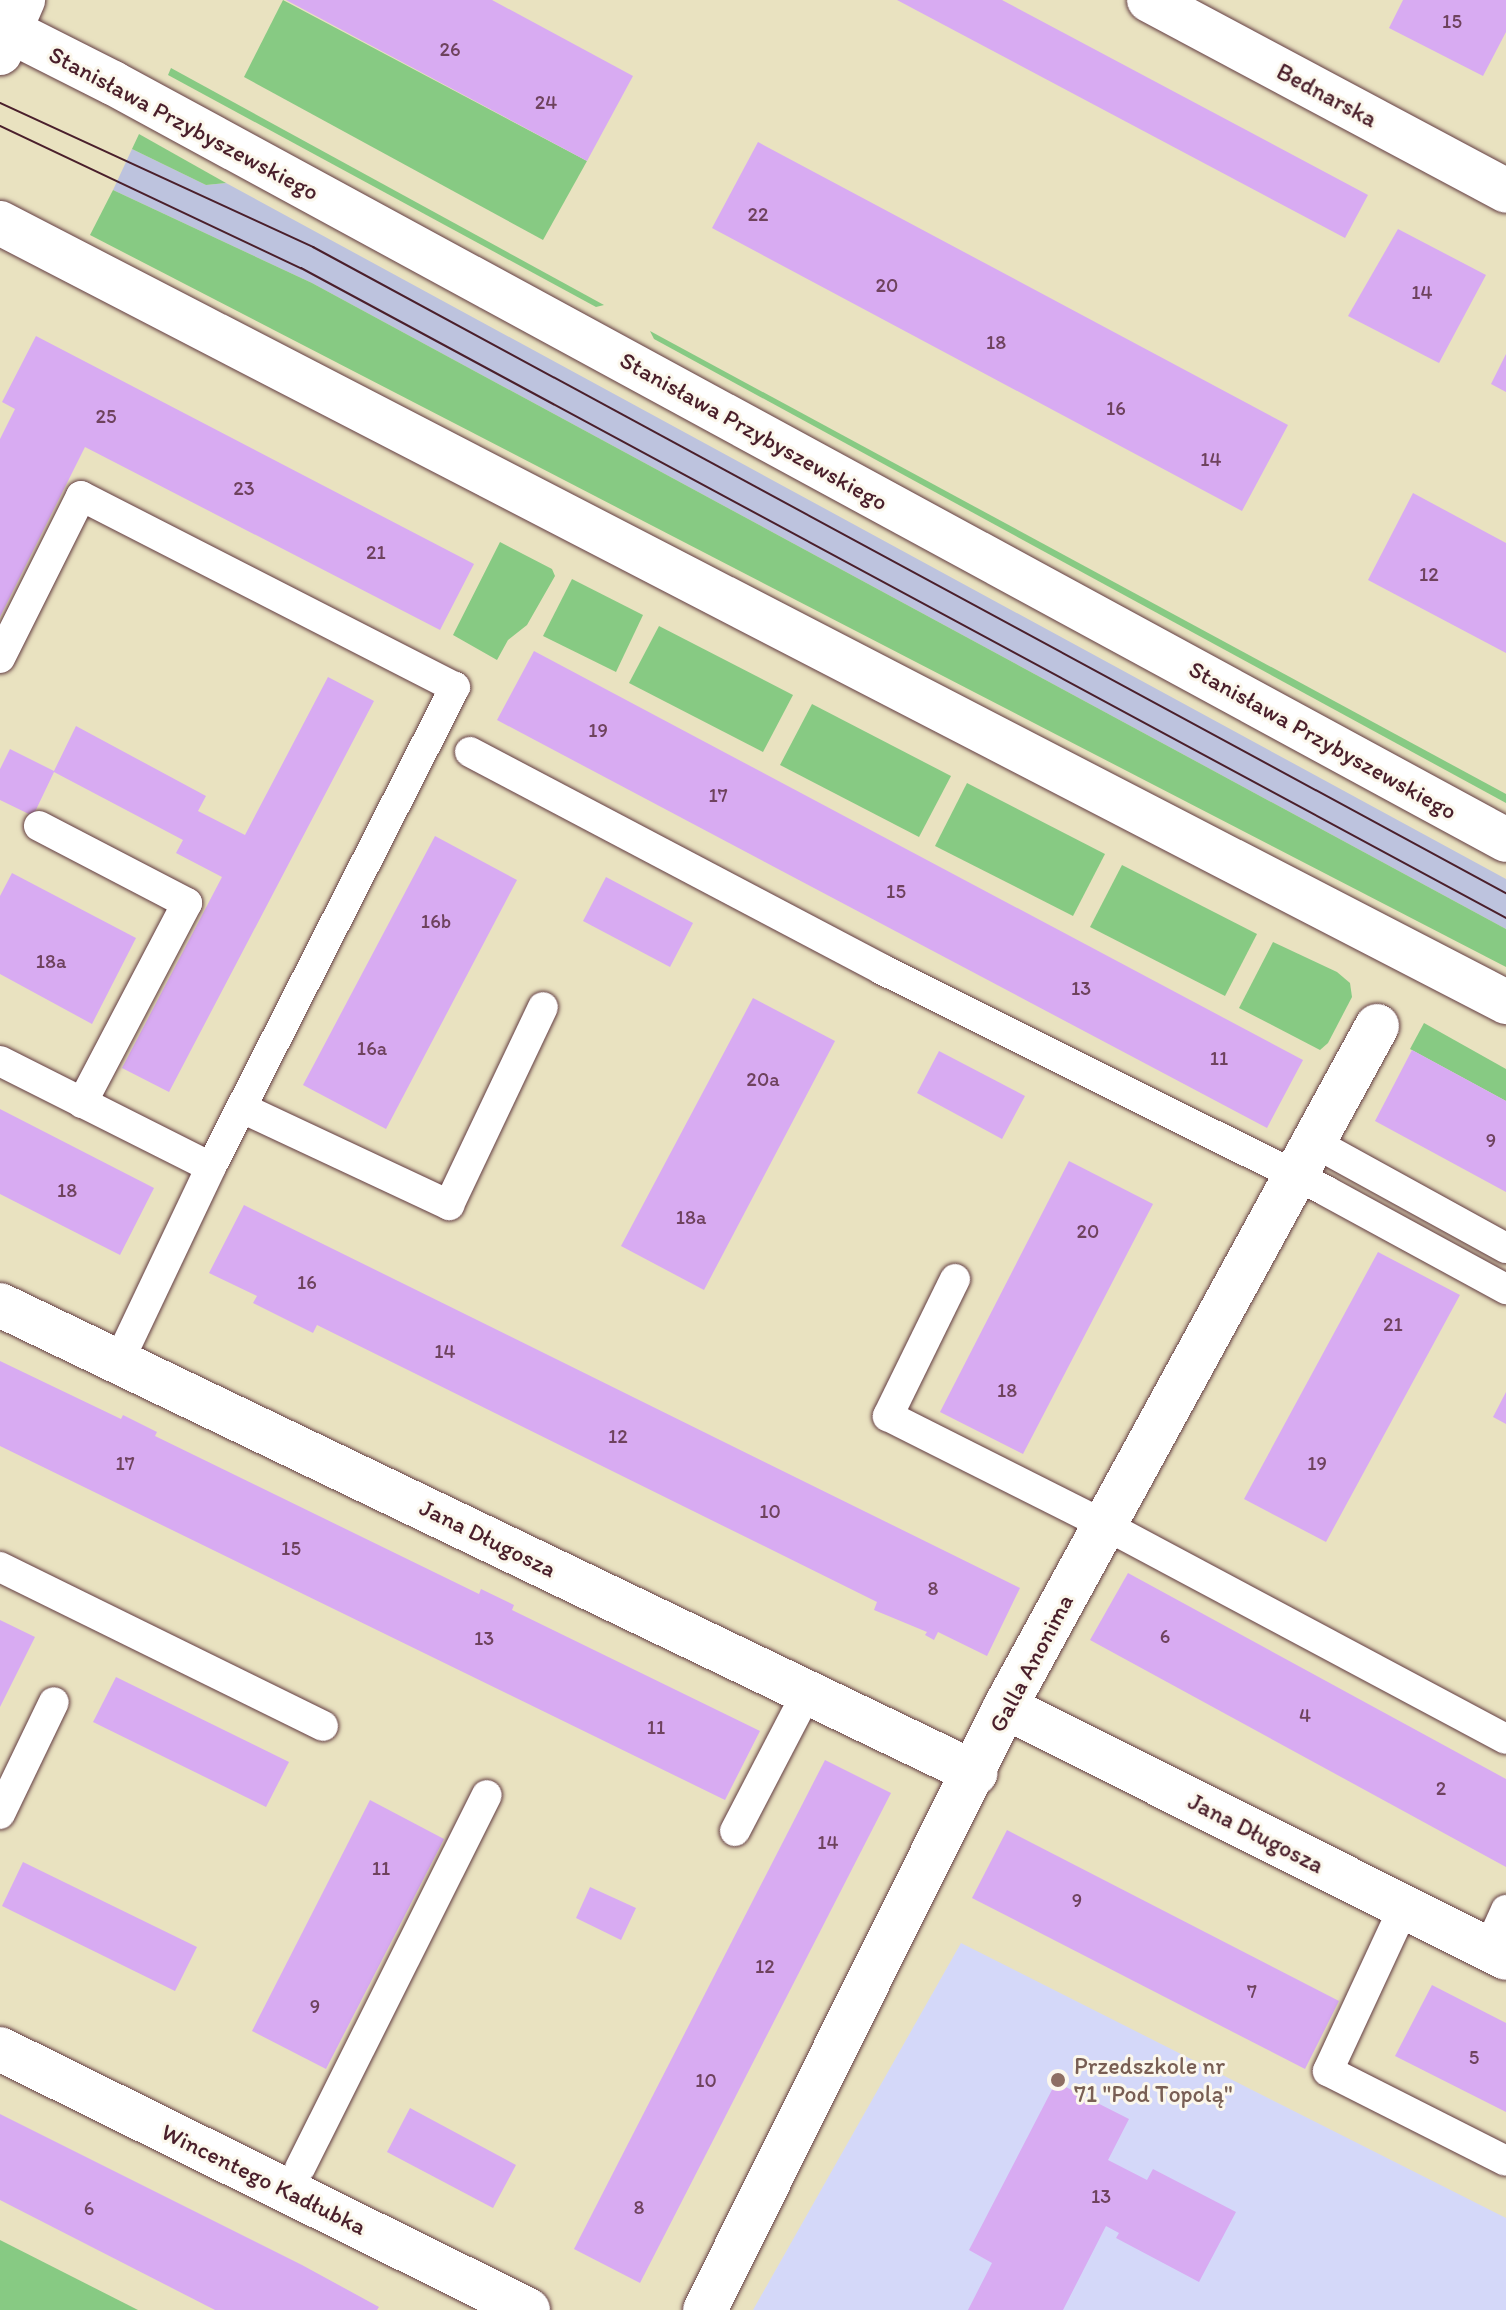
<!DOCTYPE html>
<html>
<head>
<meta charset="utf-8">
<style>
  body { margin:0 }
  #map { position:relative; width:1506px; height:2310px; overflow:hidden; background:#e9e2c0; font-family:Itim,sans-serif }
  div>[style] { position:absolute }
  .built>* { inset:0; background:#d4d8f9 }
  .industrial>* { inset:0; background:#bdc3de }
  .green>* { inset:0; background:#87ca83 }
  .building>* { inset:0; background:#d8abf2 }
  .roads { filter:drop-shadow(0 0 2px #623c41) drop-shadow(0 0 2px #623c41) }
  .service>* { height:30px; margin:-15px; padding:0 15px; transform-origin:15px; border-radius:15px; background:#fff }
  .minor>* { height:44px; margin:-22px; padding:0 22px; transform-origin:22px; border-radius:22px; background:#fff }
  .secondary>* { height:44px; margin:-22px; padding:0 22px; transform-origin:22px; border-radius:22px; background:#fff }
  .tram>* { height:2px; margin:-1px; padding:0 1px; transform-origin:1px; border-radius:1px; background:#4a1f2b }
  .dots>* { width:22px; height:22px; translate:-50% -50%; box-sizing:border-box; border:4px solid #fbf7ec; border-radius:50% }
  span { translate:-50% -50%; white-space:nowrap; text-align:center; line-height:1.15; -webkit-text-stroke:6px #fbf7ec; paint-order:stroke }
  .number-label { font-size:20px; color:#6e425d }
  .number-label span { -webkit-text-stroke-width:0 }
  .street-label { font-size:24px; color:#4a1f2b }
  .education-label { font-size:24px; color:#785e54 }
  .left { translate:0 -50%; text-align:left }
</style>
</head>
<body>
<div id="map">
  <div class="built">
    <div style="clip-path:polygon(961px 1943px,1506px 2218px,1506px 2310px,753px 2310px)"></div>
  </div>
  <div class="industrial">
    <div style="clip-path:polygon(132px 149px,206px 185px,226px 183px,1506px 879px,1506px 929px,312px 283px,113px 190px)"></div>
  </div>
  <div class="green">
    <div style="clip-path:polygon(283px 0,587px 161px,543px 240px,244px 77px)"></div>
    <div style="clip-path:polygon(171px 68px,604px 305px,596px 307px,168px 75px)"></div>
    <div style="clip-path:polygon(139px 134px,226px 183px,206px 185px,132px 149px)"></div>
    <div style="clip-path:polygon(113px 190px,312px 283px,1506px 929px,1506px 967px,90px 235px)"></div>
    <div style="clip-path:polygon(650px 331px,1506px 794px,1506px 803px,654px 339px)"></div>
    <div style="clip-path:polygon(500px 542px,552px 569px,555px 576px,527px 625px,508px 640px,497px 660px,453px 635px)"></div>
    <div style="clip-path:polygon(572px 579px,643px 615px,616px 672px,543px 636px)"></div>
    <div style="clip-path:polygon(659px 626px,793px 695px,763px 752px,629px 683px)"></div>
    <div style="clip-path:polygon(812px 704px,951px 776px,919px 837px,780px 765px)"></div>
    <div style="clip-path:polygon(967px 783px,1105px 854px,1073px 916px,935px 846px)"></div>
    <div style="clip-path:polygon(1122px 865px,1257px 934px,1225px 996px,1090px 927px)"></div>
    <div style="clip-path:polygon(1273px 942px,1337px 972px,1350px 983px,1352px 997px,1328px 1043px,1320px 1050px,1239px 1008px)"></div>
    <div style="clip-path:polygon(1424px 1023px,1506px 1069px,1506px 1101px,1410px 1049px)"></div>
    <div style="clip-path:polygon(0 2240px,138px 2310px,0 2310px)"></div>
  </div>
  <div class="building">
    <div style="clip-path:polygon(286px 0,492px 0,633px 76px,587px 161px)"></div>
    <div style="clip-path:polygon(897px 0,1002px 0,1368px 195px,1345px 238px)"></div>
    <div style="clip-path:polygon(1403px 0,1506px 0,1506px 32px,1483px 76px,1389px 28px)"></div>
    <div style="clip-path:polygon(758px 142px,1288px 425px,1242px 511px,712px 228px)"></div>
    <div style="clip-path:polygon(1398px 229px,1486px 275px,1439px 363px,1348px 316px)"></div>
    <div style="clip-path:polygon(36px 336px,474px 564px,440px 630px,85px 447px,0 617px,0 439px,15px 409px,2px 402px)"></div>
    <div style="clip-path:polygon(1506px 354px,1506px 392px,1491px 384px)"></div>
    <div style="clip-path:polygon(1413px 493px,1506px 543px,1506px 653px,1368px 580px)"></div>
    <div style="clip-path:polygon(534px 651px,1303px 1060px,1267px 1128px,497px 720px)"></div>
    <div style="clip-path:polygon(328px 677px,374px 701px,169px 1092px,122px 1068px,222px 877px,176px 853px,183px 840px,54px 772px,33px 816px,0 800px,0 769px,10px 749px,54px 771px,76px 726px,206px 796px,198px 811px,245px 835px)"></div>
    <div style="clip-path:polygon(435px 836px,517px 880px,386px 1129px,303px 1085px)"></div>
    <div style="clip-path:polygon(12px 873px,136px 938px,92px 1024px,0 974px,0 896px)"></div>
    <div style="clip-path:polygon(606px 877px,693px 923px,670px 967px,583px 921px)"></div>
    <div style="clip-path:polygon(753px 998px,835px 1041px,704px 1290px,621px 1246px)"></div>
    <div style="clip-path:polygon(1412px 1050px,1506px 1101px,1506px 1192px,1375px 1121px)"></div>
    <div style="clip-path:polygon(939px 1051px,1025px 1096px,1002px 1139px,917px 1093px)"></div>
    <div style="clip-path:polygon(0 1109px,154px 1188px,120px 1255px,0 1194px)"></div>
    <div style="clip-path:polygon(1069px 1161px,1153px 1204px,1023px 1454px,940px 1412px)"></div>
    <div style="clip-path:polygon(244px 1205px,1020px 1588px,987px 1656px,938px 1632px,934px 1640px,925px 1635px,927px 1632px,874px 1610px,877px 1602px,317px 1325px,313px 1333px,253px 1303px,257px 1296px,209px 1273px)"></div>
    <div style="clip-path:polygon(1378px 1252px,1460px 1295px,1326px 1542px,1244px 1499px)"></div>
    <div style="clip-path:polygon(0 1361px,121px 1419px,123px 1415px,157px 1432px,155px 1436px,479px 1594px,481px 1589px,514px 1605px,512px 1610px,760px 1731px,725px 1800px,0 1446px)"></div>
    <div style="clip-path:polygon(1506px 1392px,1506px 1424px,1493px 1417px)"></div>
    <div style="clip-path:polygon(1128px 1573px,1506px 1779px,1506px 1867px,1090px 1640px)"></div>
    <div style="clip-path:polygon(0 1620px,35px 1637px,0 1707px)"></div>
    <div style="clip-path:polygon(116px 1677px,289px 1762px,266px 1807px,93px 1722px)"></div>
    <div style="clip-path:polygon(825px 1760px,891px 1793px,640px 2283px,574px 2249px)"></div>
    <div style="clip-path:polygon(370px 1800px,444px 1839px,326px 2069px,252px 2031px)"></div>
    <div style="clip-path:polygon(1007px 1830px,1339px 2001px,1305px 2069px,972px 1898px)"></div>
    <div style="clip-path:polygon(23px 1862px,197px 1947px,175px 1991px,2px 1906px)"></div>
    <div style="clip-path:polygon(590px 1887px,636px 1908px,621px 1940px,576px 1918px)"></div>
    <div style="clip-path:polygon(1432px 1985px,1506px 2023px,1506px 2112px,1395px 2056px)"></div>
    <div style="clip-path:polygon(1056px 2082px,1129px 2119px,1108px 2160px,1147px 2180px,1153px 2169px,1236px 2212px,1199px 2282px,1116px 2238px,1119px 2233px,1106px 2226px,1063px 2310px,968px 2310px,992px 2263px,969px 2250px)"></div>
    <div style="clip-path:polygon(410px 2108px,516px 2165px,493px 2208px,387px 2152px)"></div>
    <div style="clip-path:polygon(0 2114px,302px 2265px,379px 2307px,377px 2310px,215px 2310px,170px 2287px,0 2200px)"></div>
  </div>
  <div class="roads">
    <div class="service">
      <div style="left:0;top:658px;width:181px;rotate:-63.4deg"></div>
      <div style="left:81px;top:496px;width:420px;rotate:27.1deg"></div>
      <div style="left:455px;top:687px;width:538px;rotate:116.95deg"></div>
      <div style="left:470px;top:752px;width:465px;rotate:27.8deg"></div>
      <div style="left:881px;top:969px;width:497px;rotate:26.5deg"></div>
      <div style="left:1326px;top:1191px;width:205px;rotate:28.6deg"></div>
      <div style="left:39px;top:826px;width:167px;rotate:27.5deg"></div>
      <div style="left:187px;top:903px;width:226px;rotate:117.7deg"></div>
      <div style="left:0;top:1061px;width:236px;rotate:26.7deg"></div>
      <div style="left:211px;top:1167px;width:215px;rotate:115.4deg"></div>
      <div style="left:242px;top:1108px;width:229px;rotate:25.1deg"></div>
      <div style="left:449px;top:1205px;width:219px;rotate:-64.6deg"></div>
      <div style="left:1315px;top:1143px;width:218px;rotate:28.8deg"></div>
      <div style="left:955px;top:1279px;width:153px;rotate:116.1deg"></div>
      <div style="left:888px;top:1416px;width:245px;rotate:26.7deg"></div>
      <div style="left:1107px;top:1526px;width:452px;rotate:28.1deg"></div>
      <div style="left:0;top:1567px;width:360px;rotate:26.2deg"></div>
      <div style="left:0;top:1814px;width:124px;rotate:-64.3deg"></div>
      <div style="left:735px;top:1831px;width:158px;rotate:-62.5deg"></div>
      <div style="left:1404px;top:1907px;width:181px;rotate:114.9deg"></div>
      <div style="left:1328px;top:2071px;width:199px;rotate:26.8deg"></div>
      <div style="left:1488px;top:1950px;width:44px;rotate:-65.8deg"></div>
      <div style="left:300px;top:2168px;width:417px;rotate:-63.4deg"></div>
    </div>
    <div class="minor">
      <div style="left:1149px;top:0;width:405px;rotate:28.1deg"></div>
      <div style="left:0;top:53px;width:58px;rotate:-66.5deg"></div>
      <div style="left:0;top:1305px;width:1082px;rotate:25.64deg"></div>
      <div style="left:1005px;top:1707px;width:560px;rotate:26.61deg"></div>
      <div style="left:0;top:2049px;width:589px;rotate:26.3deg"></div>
      <div style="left:705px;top:2310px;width:674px;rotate:-63.55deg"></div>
      <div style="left:1005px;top:1707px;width:776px;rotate:-61.35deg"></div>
    </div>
    <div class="secondary">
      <div style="left:0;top:26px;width:127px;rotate:26.8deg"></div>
      <div style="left:113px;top:83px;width:1585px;rotate:28.52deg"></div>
      <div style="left:0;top:223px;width:1696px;rotate:27.35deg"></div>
    </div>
  </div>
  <div class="tram">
    <div style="left:0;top:103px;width:345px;rotate:24.7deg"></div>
    <div style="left:313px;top:247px;width:1357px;rotate:28.44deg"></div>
    <div style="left:0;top:126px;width:333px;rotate:25.3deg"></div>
    <div style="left:301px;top:268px;width:1369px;rotate:28.34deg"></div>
  </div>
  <div class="dots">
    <div style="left:1058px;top:2080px;background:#8d6e63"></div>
  </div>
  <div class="number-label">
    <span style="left:1452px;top:21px">15</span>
    <span style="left:450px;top:49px">26</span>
    <span style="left:546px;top:102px">24</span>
    <span style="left:758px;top:214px">22</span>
    <span style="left:887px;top:285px">20</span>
    <span style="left:1422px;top:292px">14</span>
    <span style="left:996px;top:342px">18</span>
    <span style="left:1116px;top:408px">16</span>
    <span style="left:106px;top:416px">25</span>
    <span style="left:1211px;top:459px">14</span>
    <span style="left:244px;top:488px">23</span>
    <span style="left:376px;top:552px">21</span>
    <span style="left:1429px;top:574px">12</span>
    <span style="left:598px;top:730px">19</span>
    <span style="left:718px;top:795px">17</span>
    <span style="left:896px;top:891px">15</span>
    <span style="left:436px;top:921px">16b</span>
    <span style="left:51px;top:961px">18a</span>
    <span style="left:1081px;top:988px">13</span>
    <span style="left:372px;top:1048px">16a</span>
    <span style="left:1219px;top:1058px">11</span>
    <span style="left:763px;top:1079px">20a</span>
    <span style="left:1491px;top:1140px">9</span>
    <span style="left:67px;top:1190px">18</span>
    <span style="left:691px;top:1217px">18a</span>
    <span style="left:1088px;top:1231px">20</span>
    <span style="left:307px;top:1282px">16</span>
    <span style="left:1393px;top:1324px">21</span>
    <span style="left:445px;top:1351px">14</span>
    <span style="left:1007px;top:1390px">18</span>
    <span style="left:618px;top:1436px">12</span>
    <span style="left:125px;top:1463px">17</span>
    <span style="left:1317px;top:1463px">19</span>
    <span style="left:770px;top:1511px">10</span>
    <span style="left:291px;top:1548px">15</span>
    <span style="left:933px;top:1588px">8</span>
    <span style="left:1165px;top:1636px">6</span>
    <span style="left:484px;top:1638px">13</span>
    <span style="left:1305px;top:1715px">4</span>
    <span style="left:656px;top:1727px">11</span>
    <span style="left:1441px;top:1788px">2</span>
    <span style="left:828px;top:1842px">14</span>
    <span style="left:381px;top:1868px">11</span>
    <span style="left:1077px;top:1900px">9</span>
    <span style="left:765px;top:1966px">12</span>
    <span style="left:1252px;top:1991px">7</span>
    <span style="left:315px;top:2006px">9</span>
    <span style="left:1474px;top:2057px">5</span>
    <span style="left:706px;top:2080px">10</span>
    <span style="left:1101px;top:2196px">13</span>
    <span style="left:639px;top:2207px">8</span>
    <span style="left:89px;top:2208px">6</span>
  </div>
  <div class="street-label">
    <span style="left:1327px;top:95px;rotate:28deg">Bednarska</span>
    <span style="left:184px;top:123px;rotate:28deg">Stanisława Przybyszewskiego</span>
    <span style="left:754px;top:431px;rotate:29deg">Stanisława Przybyszewskiego</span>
    <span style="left:1323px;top:740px;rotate:29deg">Stanisława Przybyszewskiego</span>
    <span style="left:488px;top:1538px;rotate:26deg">Jana Długosza</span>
    <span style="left:1031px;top:1663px;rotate:-62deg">Galla Anonima</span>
    <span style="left:1256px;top:1833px;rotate:27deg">Jana Długosza</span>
    <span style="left:264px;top:2179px;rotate:26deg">Wincentego Kadłubka</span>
  </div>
  <div class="education-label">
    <span class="left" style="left:1074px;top:2080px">Przedszkole nr<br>71 "Pod Topolą"</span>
  </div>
</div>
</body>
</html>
